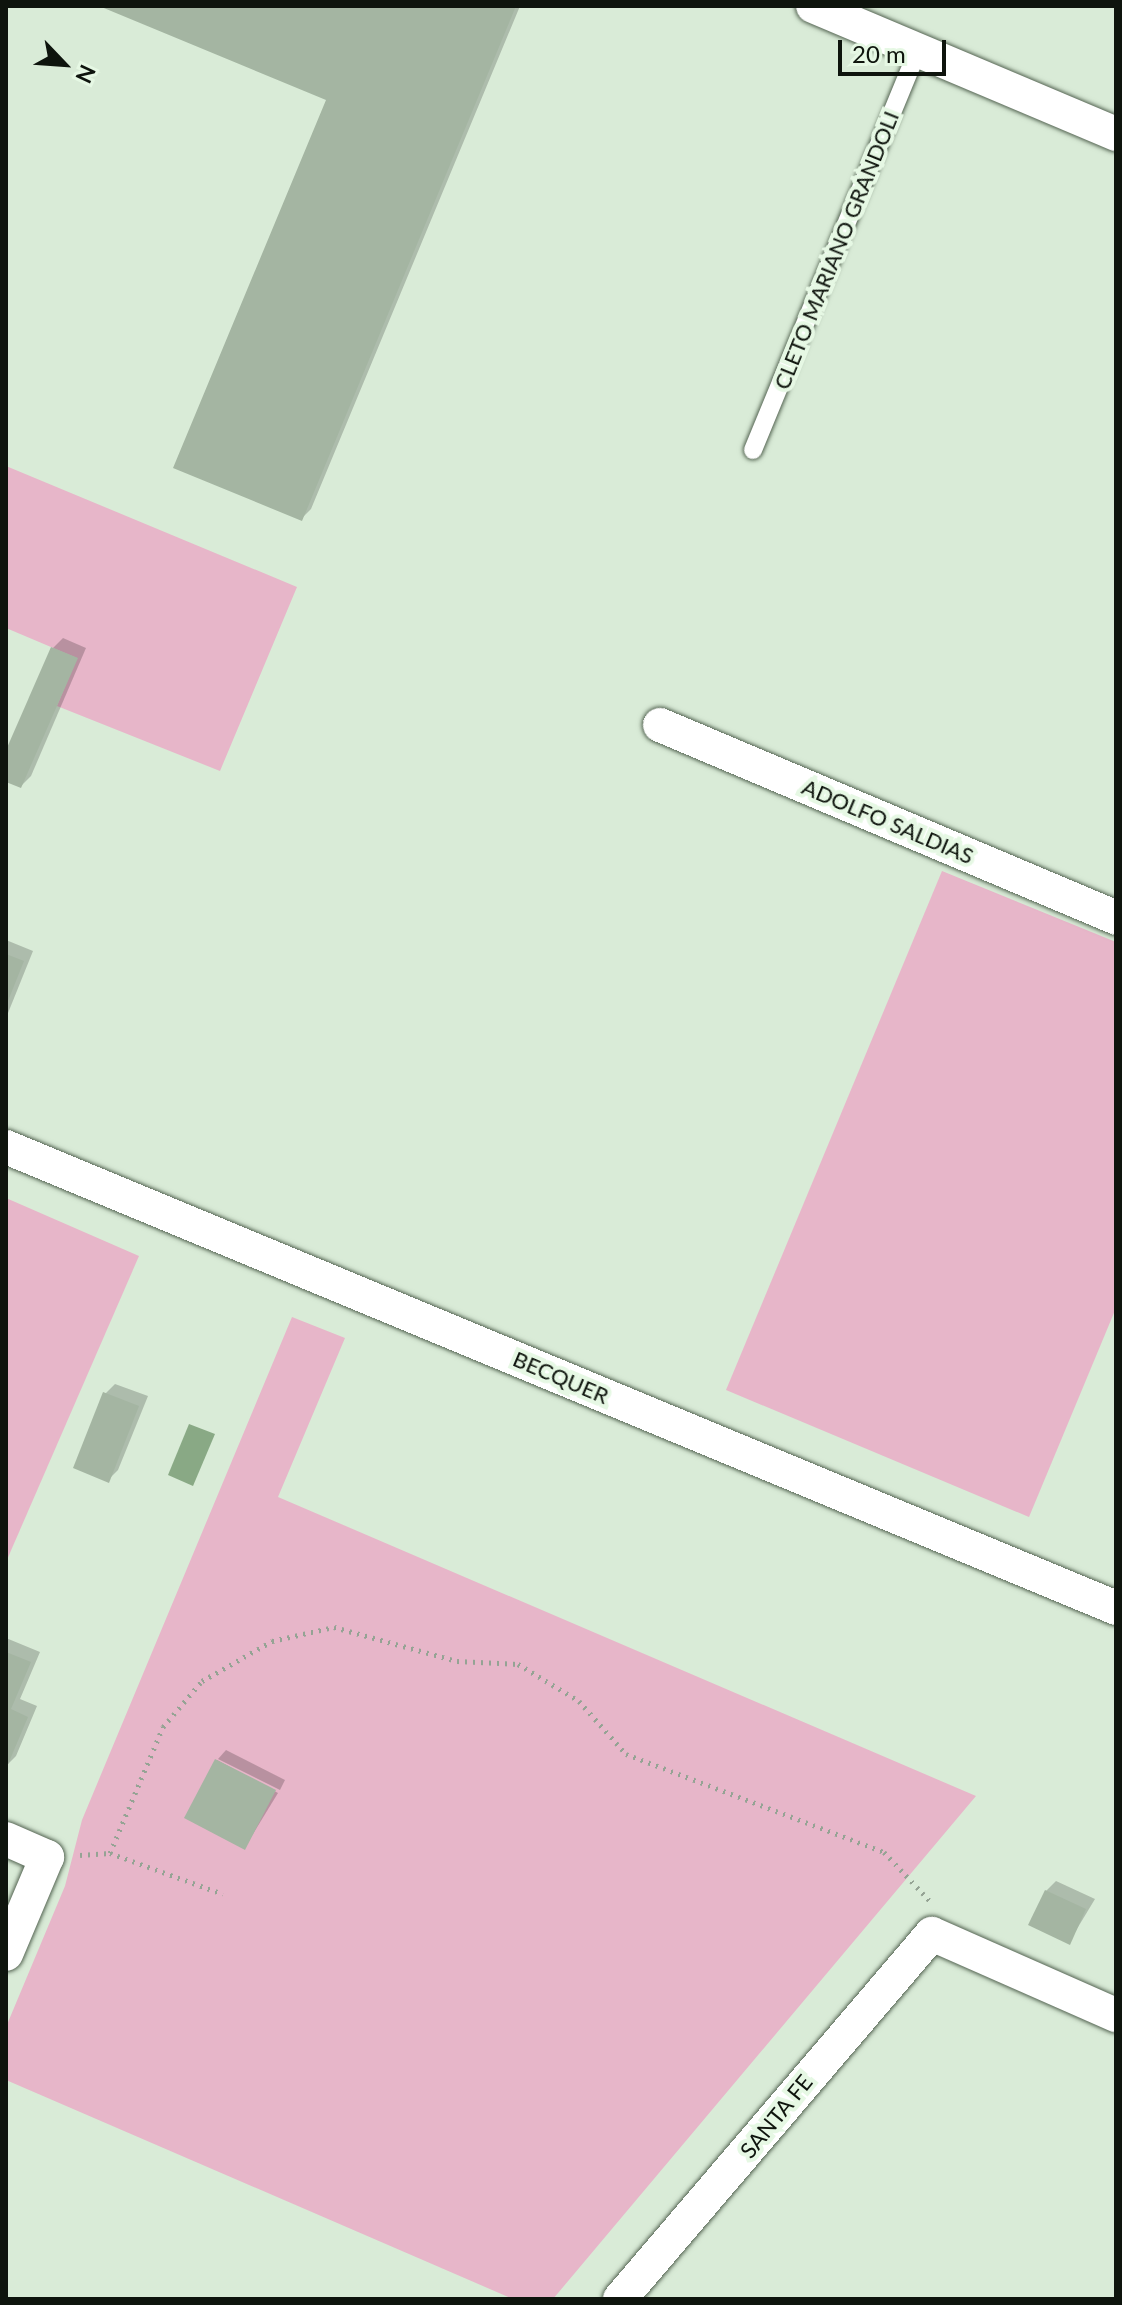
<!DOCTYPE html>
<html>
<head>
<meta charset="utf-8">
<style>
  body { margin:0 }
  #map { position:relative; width:1122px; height:2305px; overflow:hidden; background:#d9ebd7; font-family:Lato,sans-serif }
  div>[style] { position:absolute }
  .green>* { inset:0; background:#e7b6c9 }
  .water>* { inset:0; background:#89a985 }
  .shadow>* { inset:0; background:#0003 }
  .building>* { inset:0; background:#a4b5a2 }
  .path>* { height:5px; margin-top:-2.5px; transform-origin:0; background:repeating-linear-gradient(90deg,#95a394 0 2px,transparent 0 8px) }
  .roads { filter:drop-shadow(0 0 2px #546452) drop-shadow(0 0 2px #546452) }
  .lane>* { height:18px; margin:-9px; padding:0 9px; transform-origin:9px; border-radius:9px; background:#fff }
  .street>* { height:34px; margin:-17px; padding:0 17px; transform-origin:17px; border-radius:17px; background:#fff }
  span { translate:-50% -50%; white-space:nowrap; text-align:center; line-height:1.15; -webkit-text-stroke:8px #e6f8e4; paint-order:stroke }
  .street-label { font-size:22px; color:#0e140d }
  .frame { position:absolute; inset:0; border:8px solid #0e140d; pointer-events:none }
  .north { position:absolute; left:24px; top:24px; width:80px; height:80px; -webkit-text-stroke:6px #e6f8e4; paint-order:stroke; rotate:115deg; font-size:22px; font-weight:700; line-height:32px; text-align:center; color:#0e140d }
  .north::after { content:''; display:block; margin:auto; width:28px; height:36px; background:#0e140d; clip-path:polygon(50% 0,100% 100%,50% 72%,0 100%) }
  .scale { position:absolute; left:838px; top:40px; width:108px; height:36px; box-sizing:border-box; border:4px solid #0e140d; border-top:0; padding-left:10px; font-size:24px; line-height:28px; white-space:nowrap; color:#0e140d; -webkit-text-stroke:6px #e6f8e4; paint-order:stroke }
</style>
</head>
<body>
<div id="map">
  <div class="green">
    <div style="clip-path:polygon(6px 466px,297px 587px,220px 771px,57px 706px,77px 658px,6px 628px)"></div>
    <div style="clip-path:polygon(942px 871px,1116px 942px,1116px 1308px,1029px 1517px,726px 1390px)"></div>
    <div style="clip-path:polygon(6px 1198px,139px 1256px,6px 1562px)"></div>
    <div style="clip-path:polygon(292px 1317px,345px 1338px,278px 1497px,976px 1796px,553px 2299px,513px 2299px,6px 2080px,6px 2027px,65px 1886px,82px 1820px)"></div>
  </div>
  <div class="water">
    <div style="clip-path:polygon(189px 1424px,215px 1434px,193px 1486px,168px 1475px)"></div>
  </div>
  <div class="shadow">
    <div style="clip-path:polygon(104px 6px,520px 6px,311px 509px,301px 519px,329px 99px)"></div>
    <div style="clip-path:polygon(63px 638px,86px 648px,31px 776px,21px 786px,6px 780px,6px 755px,53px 648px)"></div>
    <div style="clip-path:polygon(6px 940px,33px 951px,6px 1018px)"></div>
    <div style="clip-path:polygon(115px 1384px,148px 1396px,118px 1470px,108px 1480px,105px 1394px)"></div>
    <div style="clip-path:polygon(6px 1638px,40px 1652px,20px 1699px,37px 1706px,16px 1756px,6px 1766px)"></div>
    <div style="clip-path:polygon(226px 1750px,285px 1780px,280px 1790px,218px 1759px)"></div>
    <div style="clip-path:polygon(217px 1760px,278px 1793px,245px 1847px,187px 1818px)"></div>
    <div style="clip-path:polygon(1056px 1881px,1095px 1899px,1069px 1942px,1046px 1891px)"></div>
  </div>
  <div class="building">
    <div style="clip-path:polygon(99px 6px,516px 6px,302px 521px,173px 468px,326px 100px)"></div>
    <div style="clip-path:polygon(51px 647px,78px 658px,21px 788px,6px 782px,6px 750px)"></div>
    <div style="clip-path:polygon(6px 954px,24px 961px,6px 1006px)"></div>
    <div style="clip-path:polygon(103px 1392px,139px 1406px,109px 1483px,73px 1468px)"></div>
    <div style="clip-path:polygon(6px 1652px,31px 1662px,11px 1709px,28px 1717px,6px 1769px)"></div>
    <div style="clip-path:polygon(215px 1759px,276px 1790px,245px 1850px,184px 1818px)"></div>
    <div style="clip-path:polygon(1045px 1890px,1086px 1909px,1070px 1945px,1028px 1925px)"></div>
  </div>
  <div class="path">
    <div style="left:110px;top:1853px;width:137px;rotate:-67.2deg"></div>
    <div style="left:163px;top:1727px;width:60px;rotate:-49.7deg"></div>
    <div style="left:202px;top:1681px;width:81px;rotate:-29.7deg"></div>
    <div style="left:272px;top:1641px;width:64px;rotate:-12.7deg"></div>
    <div style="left:334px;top:1627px;width:128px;rotate:15.5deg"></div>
    <div style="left:457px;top:1661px;width:61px;rotate:2.8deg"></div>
    <div style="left:518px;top:1664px;width:71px;rotate:31.2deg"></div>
    <div style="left:579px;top:1701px;width:71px;rotate:48.4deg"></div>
    <div style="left:626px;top:1754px;width:276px;rotate:20.8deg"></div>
    <div style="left:884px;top:1852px;width:67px;rotate:46.8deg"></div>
    <div style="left:80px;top:1855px;width:30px;rotate:-4deg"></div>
    <div style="left:110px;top:1853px;width:120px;rotate:19.9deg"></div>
  </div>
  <div class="roads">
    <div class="lane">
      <div style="left:753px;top:450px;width:433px;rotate:-67.6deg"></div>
    </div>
    <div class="street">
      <div style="left:813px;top:6px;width:329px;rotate:22.9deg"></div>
      <div style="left:660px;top:725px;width:495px;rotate:22.9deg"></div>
      <div style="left:6px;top:1147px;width:1202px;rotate:22.55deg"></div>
      <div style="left:6px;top:1839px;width:45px;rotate:23.7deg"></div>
      <div style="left:47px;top:1857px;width:105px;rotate:112.9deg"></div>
      <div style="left:620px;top:2299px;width:480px;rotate:-49.5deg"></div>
      <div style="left:932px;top:1934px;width:201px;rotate:23.8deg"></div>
    </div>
  </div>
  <div class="street-label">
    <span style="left:836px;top:250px;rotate:-68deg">CLETO MARIANO GRANDOLI</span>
    <span style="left:888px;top:821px;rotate:23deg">ADOLFO SALDIAS</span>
    <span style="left:561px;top:1377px;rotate:23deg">BECQUER</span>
    <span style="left:776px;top:2116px;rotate:-51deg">SANTA FE</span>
  </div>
  <div class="frame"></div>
  <div class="north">N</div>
  <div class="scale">20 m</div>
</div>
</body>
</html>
